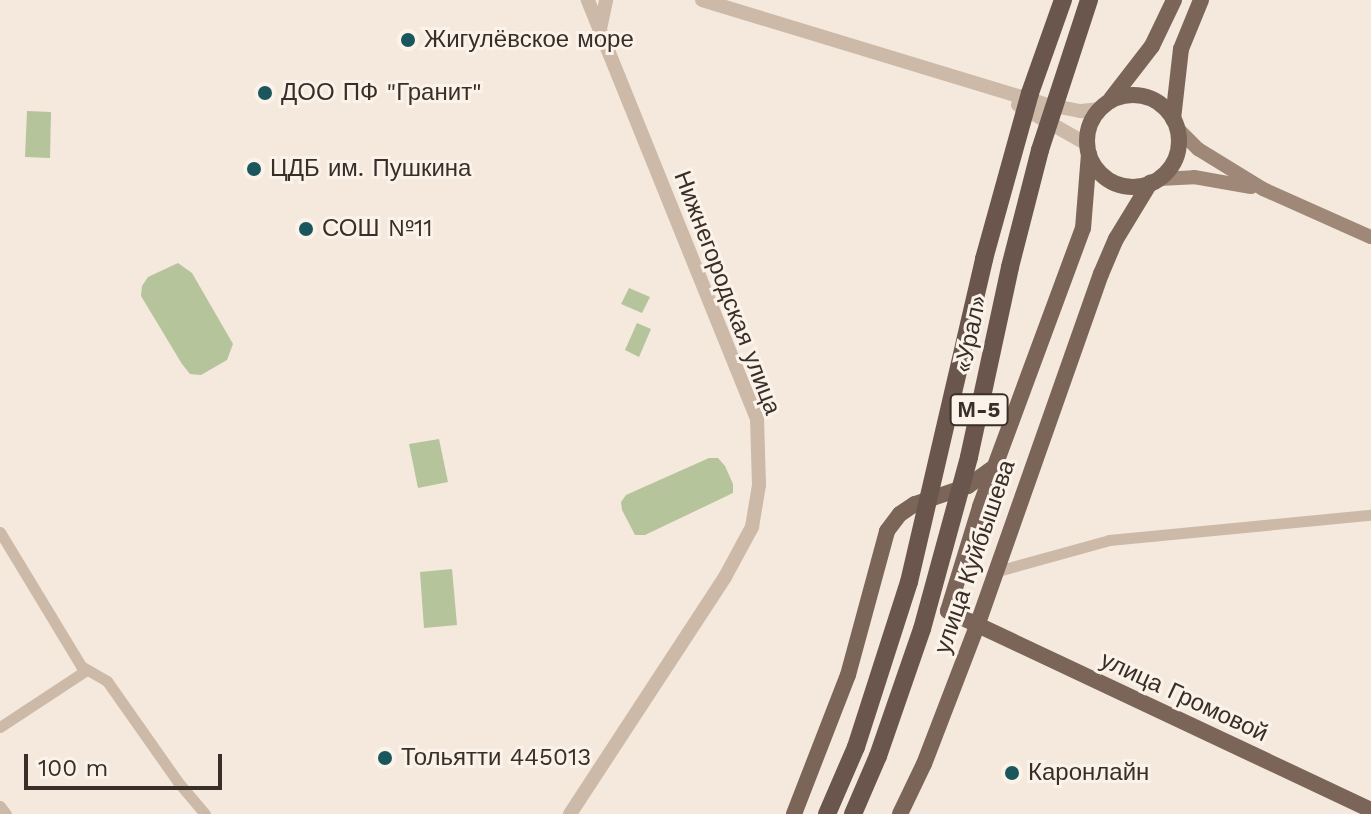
<!DOCTYPE html>
<html>
<head>
<meta charset="utf-8">
<style>
  body { margin:0 }
  #map { position:relative; width:1371px; height:814px; overflow:hidden; background:#f4e9dc; font-family:"Work Sans",sans-serif }
  div>[style] { position:absolute }
  .green>* { inset:0; background:#b5c49b }
  .minor>* { height:11px; margin:-5.5px; padding:0 5.5px; transform-origin:5.5px; border-radius:5.5px; background:#cdb9a7 }
  .tertiary>* { height:14px; margin:-7px; padding:0 7px; transform-origin:7px; border-radius:7px; background:#cdb9a7 }
  .secondary>* { height:14px; margin:-7px; padding:0 7px; transform-origin:7px; border-radius:7px; background:#a08878 }
  .primary>* { height:16px; margin:-8px; padding:0 8px; transform-origin:8px; border-radius:8px; background:#7b6558 }
  .primary>.ring { margin:-8px; padding:0; box-sizing:content-box; background:none; border:16px solid #7b6558; border-radius:50% }
  .trunk-bridge>* { height:18px; margin:-9px; padding:0 9px; transform-origin:9px; border-radius:9px; background:#6a564c }
  .dots>* { width:22px; height:22px; translate:-50% -50%; box-sizing:border-box; border:4px solid #fbf3e9; border-radius:50% }
  span { translate:-50% -50%; white-space:nowrap; text-align:center; line-height:1.15; -webkit-text-stroke:6px #fbf3e9; paint-order:stroke }
  .shield-label span { padding:2px 6px; background:#fbf3e9; border:2px solid; border-radius:6px; -webkit-text-stroke-width:0 }
  .shield-label { font-size:22px; color:#392e28; font-weight:700 }
  .poi-label { font-size:24px; color:#392e28 }
  .left { translate:0 -50%; text-align:left }
  .street-label { font-size:24px; color:#392e28 }
  .scale { position:absolute; left:24px; top:754px; width:198px; height:36px; box-sizing:border-box; border:4px solid #392e28; border-top:0; padding-left:10px; font-size:24px; line-height:28px; white-space:nowrap; color:#392e28; -webkit-text-stroke:6px #fbf3e9; paint-order:stroke }
</style>
</head>
<body>
<div id="map">
  <div class="green">
    <div style="clip-path:polygon(27px 111px,51px 112px,50px 158px,25px 157px)"></div>
    <div style="clip-path:polygon(178px 263px,192px 273px,233px 344px,227px 360px,201px 375px,190px 374px,182px 364px,141px 296px,142px 286px,148px 277px)"></div>
    <div style="clip-path:polygon(629px 288px,650px 297px,642px 313px,621px 304px)"></div>
    <div style="clip-path:polygon(637px 323px,651px 329px,639px 357px,625px 350px)"></div>
    <div style="clip-path:polygon(439px 439px,448px 482px,418px 488px,409px 444px)"></div>
    <div style="clip-path:polygon(709px 458px,718px 458px,725px 466px,733px 484px,733px 493px,645px 535px,635px 535px,622px 510px,621px 502px,626px 495px)"></div>
    <div style="clip-path:polygon(452px 569px,457px 625px,424px 628px,420px 572px)"></div>
  </div>
  <div class="minor">
    <div style="left:0;top:532px;width:157px;rotate:58.8deg"></div>
    <div style="left:81px;top:666px;width:30px;rotate:30deg"></div>
    <div style="left:107px;top:681px;width:123px;rotate:54.9deg"></div>
    <div style="left:178px;top:782px;width:42px;rotate:49.8deg"></div>
    <div style="left:994px;top:572px;width:119px;rotate:-15.5deg"></div>
    <div style="left:1109px;top:540px;width:263px;rotate:-5.5deg"></div>
    <div style="left:0;top:727px;width:102px;rotate:-33.4deg"></div>
    <div style="left:0;top:806px;width:10px;rotate:53deg"></div>
  </div>
  <div class="tertiary">
    <div style="left:702px;top:0;width:357px;rotate:16.9deg"></div>
    <div style="left:1044px;top:104px;width:38px;rotate:11deg"></div>
    <div style="left:1081px;top:111px;width:19px;rotate:-6deg"></div>
    <div style="left:600px;top:29px;width:30px;rotate:-78deg"></div>
    <div style="left:1018px;top:105px;width:79px;rotate:29.5deg"></div>
    <div style="left:570px;top:814px;width:283px;rotate:-56.8deg"></div>
    <div style="left:725px;top:577px;width:57px;rotate:-61.6deg"></div>
    <div style="left:752px;top:527px;width:43px;rotate:-80.5deg"></div>
    <div style="left:759px;top:485px;width:66px;rotate:-91.7deg"></div>
    <div style="left:757px;top:419px;width:452px;rotate:-112deg"></div>
  </div>
  <div class="secondary">
    <div style="left:1177px;top:128px;width:30px;rotate:45deg"></div>
    <div style="left:1198px;top:149px;width:76px;rotate:31.6deg"></div>
    <div style="left:1263px;top:189px;width:118px;rotate:24deg"></div>
    <div style="left:1159px;top:179px;width:35px;rotate:-3deg"></div>
    <div style="left:1194px;top:177px;width:58px;rotate:10deg"></div>
  </div>
  <div class="primary">
    <div class="ring" style="left:1087px;top:95px;width:76px;height:76px"></div>
    <div style="left:1111px;top:99px;width:67px;rotate:-52.3deg"></div>
    <div style="left:1152px;top:46px;width:51px;rotate:-64.4deg"></div>
    <div style="left:1173px;top:119px;width:70px;rotate:-83.5deg"></div>
    <div style="left:1181px;top:49px;width:53px;rotate:-67.8deg"></div>
    <div style="left:1089px;top:154px;width:74px;rotate:94.6deg"></div>
    <div style="left:1083px;top:228px;width:297px;rotate:110.3deg"></div>
    <div style="left:980px;top:507px;width:109px;rotate:107.1deg"></div>
    <div style="left:948px;top:611px;width:467px;rotate:25.2deg"></div>
    <div style="left:794px;top:814px;width:149px;rotate:-68.8deg"></div>
    <div style="left:848px;top:675px;width:149px;rotate:-74.8deg"></div>
    <div style="left:887px;top:531px;width:21px;rotate:-53deg"></div>
    <div style="left:900px;top:514px;width:18px;rotate:-34deg"></div>
    <div style="left:915px;top:504px;width:56px;rotate:-18.8deg"></div>
    <div style="left:968px;top:486px;width:29px;rotate:-36deg"></div>
    <div style="left:900px;top:814px;width:55px;rotate:-64.4deg"></div>
    <div style="left:924px;top:764px;width:151px;rotate:-69deg"></div>
    <div style="left:978px;top:623px;width:370px;rotate:-70.6deg"></div>
    <div style="left:1101px;top:274px;width:38px;rotate:-67deg"></div>
    <div style="left:1116px;top:239px;width:66px;rotate:-58.7deg"></div>
  </div>
  <div class="trunk-bridge">
    <div style="left:827px;top:814px;width:73px;rotate:-66.6deg"></div>
    <div style="left:856px;top:747px;width:173px;rotate:-72.2deg"></div>
    <div style="left:909px;top:582px;width:332px;rotate:-76.9deg"></div>
    <div style="left:984px;top:259px;width:172px;rotate:-74.5deg"></div>
    <div style="left:1030px;top:93px;width:99px;rotate:-70.5deg"></div>
    <div style="left:853px;top:814px;width:63px;rotate:-66.7deg"></div>
    <div style="left:878px;top:756px;width:134px;rotate:-70.9deg"></div>
    <div style="left:922px;top:629px;width:178px;rotate:-74.7deg"></div>
    <div style="left:969px;top:457px;width:194px;rotate:-77.8deg"></div>
    <div style="left:1010px;top:267px;width:121px;rotate:-75.6deg"></div>
    <div style="left:1040px;top:150px;width:158px;rotate:-71.9deg"></div>
  </div>
  <div class="dots">
    <div style="left:408px;top:40px;background:#1b565d"></div>
    <div style="left:265px;top:93px;background:#1b565d"></div>
    <div style="left:254px;top:169px;background:#1b565d"></div>
    <div style="left:306px;top:229px;background:#1b565d"></div>
    <div style="left:385px;top:758px;background:#1b565d"></div>
    <div style="left:1012px;top:773px;background:#1b565d"></div>
  </div>
  <div class="shield-label">
    <span style="left:979px;top:410px">М-5</span>
  </div>
  <div class="poi-label">
    <span class="left" style="left:424px;top:40px">Жигулёвское море</span>
    <span class="left" style="left:281px;top:93px">ДОО ПФ "Гранит"</span>
    <span class="left" style="left:270px;top:169px">ЦДБ им. Пушкина</span>
    <span class="left" style="left:322px;top:229px">СОШ №11</span>
    <span class="left" style="left:401px;top:758px">Тольятти 445013</span>
    <span class="left" style="left:1028px;top:773px">Каронлайн</span>
  </div>
  <div class="street-label">
    <span style="left:727px;top:293px;rotate:69deg">Нижнегородская улица</span>
    <span style="left:971px;top:334px;rotate:-78deg">«Урал»</span>
    <span style="left:975px;top:557px;rotate:-71deg">улица Куйбышева</span>
    <span style="left:1184px;top:697px;rotate:25deg">улица Громовой</span>
  </div>
  <div class="scale">100 m</div>
</div>
</body>
</html>
